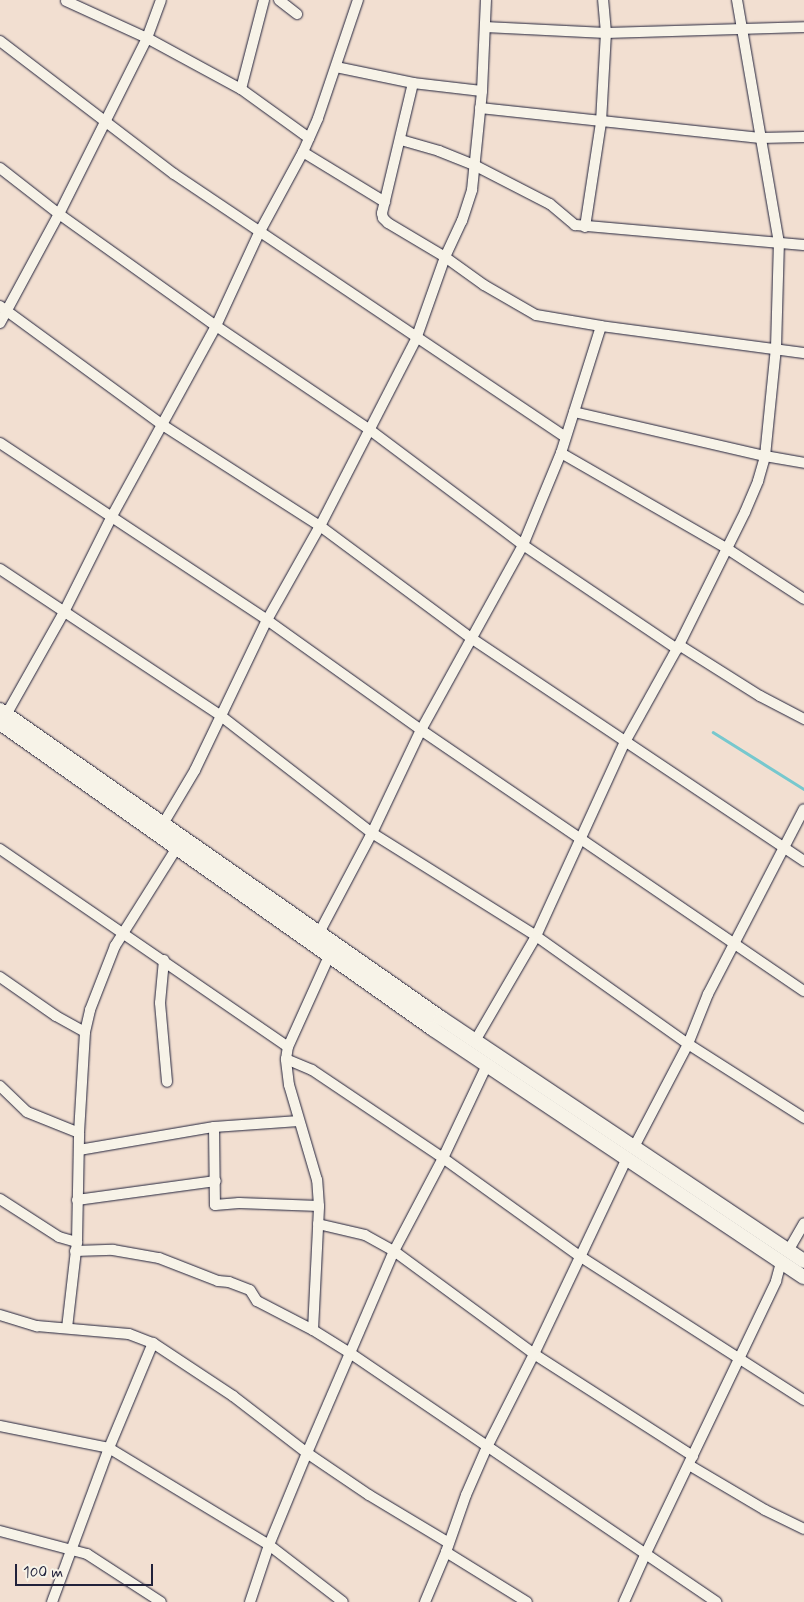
<!DOCTYPE html>
<html>
<head>
<meta charset="utf-8">
<style>
  body { margin:0 }
  #map { position:relative; width:804px; height:1602px; overflow:hidden; background:#f2dfd1; font-family:Mynerve,sans-serif }
  div>[style] { position:absolute }
  .stream>* { height:2.5px; margin:-1.25px; padding:0 1.25px; transform-origin:1.25px; border-radius:1.25px; background:#77c8ce }
  .roads { filter:drop-shadow(0 0 1px #22223b) drop-shadow(0 0 1px #22223b) }
  .street>* { height:10px; margin:-5px; padding:0 5px; transform-origin:5px; border-radius:5px; background:#f7f3e8 }
  .secondary>* { height:14px; margin:-7px; padding:0 7px; transform-origin:7px; border-radius:7px; background:#f7f3e8 }
  span { translate:-50% -50%; white-space:nowrap; text-align:center; line-height:1.15; -webkit-text-stroke:5px #f7f3e8; paint-order:stroke }
  .scale { position:absolute; left:15px; top:1564px; width:138px; height:22px; box-sizing:border-box; border:2px solid #22223b; border-top:0; padding-left:6px; font-size:15px; line-height:18px; white-space:nowrap; color:#22223b; -webkit-text-stroke:4px #f7f3e8; paint-order:stroke }
</style>
</head>
<body>
<div id="map">
  <div class="stream">
    <div style="left:713px;top:732px;width:107px;rotate:32.1deg"></div>
  </div>
  <div class="roads">
    <div class="street">
      <div style="left:279px;top:0;width:23px;rotate:38deg"></div>
      <div style="left:66px;top:1px;width:89px;rotate:24.6deg"></div>
      <div style="left:147px;top:38px;width:107px;rotate:28.5deg"></div>
      <div style="left:241px;top:89px;width:84px;rotate:35.8deg"></div>
      <div style="left:485px;top:27px;width:121px;rotate:2.8deg"></div>
      <div style="left:606px;top:33px;width:198px;rotate:-1.7deg"></div>
      <div style="left:0;top:41px;width:219px;rotate:37.4deg"></div>
      <div style="left:174px;top:174px;width:471px;rotate:33.9deg"></div>
      <div style="left:336px;top:67px;width:79px;rotate:11.7deg"></div>
      <div style="left:413px;top:83px;width:69px;rotate:6.6deg"></div>
      <div style="left:413px;top:83px;width:134px;rotate:103.4deg"></div>
      <div style="left:382px;top:213px;width:5px;rotate:79deg"></div>
      <div style="left:383px;top:218px;width:7px;rotate:45deg"></div>
      <div style="left:388px;top:223px;width:66px;rotate:30.8deg"></div>
      <div style="left:445px;top:257px;width:48px;rotate:35.7deg"></div>
      <div style="left:484px;top:285px;width:60px;rotate:30deg"></div>
      <div style="left:536px;top:315px;width:66px;rotate:9.6deg"></div>
      <div style="left:601px;top:326px;width:205px;rotate:7.6deg"></div>
      <div style="left:241px;top:89px;width:92px;rotate:-75.5deg"></div>
      <div style="left:480px;top:108px;width:282px;rotate:6.1deg"></div>
      <div style="left:760px;top:138px;width:44px;rotate:-1.3deg"></div>
      <div style="left:401px;top:140px;width:40px;rotate:16deg"></div>
      <div style="left:439px;top:151px;width:40px;rotate:22deg"></div>
      <div style="left:476px;top:166px;width:83px;rotate:27.2deg"></div>
      <div style="left:550px;top:204px;width:33px;rotate:40deg"></div>
      <div style="left:575px;top:225px;width:230px;rotate:5deg"></div>
      <div style="left:303px;top:152px;width:96px;rotate:31.4deg"></div>
      <div style="left:0;top:168px;width:75px;rotate:37.9deg"></div>
      <div style="left:59px;top:214px;width:193px;rotate:35.5deg"></div>
      <div style="left:216px;top:326px;width:186px;rotate:34deg"></div>
      <div style="left:370px;top:430px;width:191px;rotate:36.9deg"></div>
      <div style="left:523px;top:545px;width:186px;rotate:34deg"></div>
      <div style="left:585px;top:227px;width:106px;rotate:-81.3deg"></div>
      <div style="left:601px;top:122px;width:89px;rotate:-86.8deg"></div>
      <div style="left:606px;top:33px;width:33px;rotate:-95deg"></div>
      <div style="left:0;top:306px;width:200px;rotate:36.2deg"></div>
      <div style="left:161px;top:424px;width:189px;rotate:32.7deg"></div>
      <div style="left:320px;top:526px;width:188px;rotate:36.6deg"></div>
      <div style="left:471px;top:638px;width:401px;rotate:33.8deg"></div>
      <div style="left:0;top:323px;width:124px;rotate:-61.6deg"></div>
      <div style="left:59px;top:214px;width:197px;rotate:-63.4deg"></div>
      <div style="left:147px;top:38px;width:40px;rotate:-69.8deg"></div>
      <div style="left:574px;top:412px;width:196px;rotate:13deg"></div>
      <div style="left:765px;top:456px;width:40px;rotate:10deg"></div>
      <div style="left:0;top:443px;width:320px;rotate:33.5deg"></div>
      <div style="left:267px;top:620px;width:189px;rotate:35.5deg"></div>
      <div style="left:421px;top:730px;width:463px;rotate:34.3deg"></div>
      <div style="left:561px;top:453px;width:190px;rotate:29.9deg"></div>
      <div style="left:726px;top:548px;width:93px;rotate:33.2deg"></div>
      <div style="left:0;top:569px;width:265px;rotate:33.6deg"></div>
      <div style="left:221px;top:716px;width:191px;rotate:37.8deg"></div>
      <div style="left:372px;top:833px;width:194px;rotate:32.1deg"></div>
      <div style="left:536px;top:936px;width:186px;rotate:35.4deg"></div>
      <div style="left:688px;top:1044px;width:138px;rotate:32.5deg"></div>
      <div style="left:679px;top:645px;width:96px;rotate:32.2deg"></div>
      <div style="left:760px;top:696px;width:50px;rotate:27.6deg"></div>
      <div style="left:6px;top:715px;width:118px;rotate:-60.6deg"></div>
      <div style="left:64px;top:612px;width:107px;rotate:-63.4deg"></div>
      <div style="left:112px;top:516px;width:217px;rotate:-61.3deg"></div>
      <div style="left:216px;top:326px;width:102px;rotate:-65.2deg"></div>
      <div style="left:259px;top:233px;width:92px;rotate:-61.5deg"></div>
      <div style="left:303px;top:152px;width:37px;rotate:-66deg"></div>
      <div style="left:318px;top:118px;width:125px;rotate:-71.3deg"></div>
      <div style="left:163px;top:824px;width:63px;rotate:-59.3deg"></div>
      <div style="left:195px;top:770px;width:166px;rotate:-64.4deg"></div>
      <div style="left:267px;top:620px;width:108px;rotate:-60.6deg"></div>
      <div style="left:320px;top:526px;width:210px;rotate:-62.8deg"></div>
      <div style="left:416px;top:339px;width:87px;rotate:-70.5deg"></div>
      <div style="left:445px;top:257px;width:40px;rotate:-65deg"></div>
      <div style="left:462px;top:221px;width:33px;rotate:-72deg"></div>
      <div style="left:472px;top:190px;width:100px;rotate:-84.2deg"></div>
      <div style="left:482px;top:91px;width:91px;rotate:-87.5deg"></div>
      <div style="left:0;top:849px;width:349px;rotate:34.5deg"></div>
      <div style="left:319px;top:933px;width:113px;rotate:-62.1deg"></div>
      <div style="left:372px;top:833px;width:114px;rotate:-64.6deg"></div>
      <div style="left:421px;top:730px;width:211px;rotate:-61.1deg"></div>
      <div style="left:523px;top:545px;width:100px;rotate:-67.6deg"></div>
      <div style="left:561px;top:453px;width:133px;rotate:-72.5deg"></div>
      <div style="left:164px;top:960px;width:43px;rotate:95.3deg"></div>
      <div style="left:160px;top:1003px;width:79px;rotate:84.9deg"></div>
      <div style="left:0;top:977px;width:68px;rotate:34.9deg"></div>
      <div style="left:56px;top:1016px;width:33px;rotate:29deg"></div>
      <div style="left:475px;top:1041px;width:121px;rotate:-59.8deg"></div>
      <div style="left:536px;top:936px;width:213px;rotate:-65.4deg"></div>
      <div style="left:625px;top:742px;width:111px;rotate:-60.9deg"></div>
      <div style="left:679px;top:645px;width:148px;rotate:-63.6deg"></div>
      <div style="left:745px;top:512px;width:34px;rotate:-67deg"></div>
      <div style="left:758px;top:481px;width:26px;rotate:-74deg"></div>
      <div style="left:765px;top:456px;width:109px;rotate:-84.2deg"></div>
      <div style="left:776px;top:348px;width:105px;rotate:-88.4deg"></div>
      <div style="left:779px;top:243px;width:247px;rotate:-99.8deg"></div>
      <div style="left:286px;top:1059px;width:28px;rotate:23deg"></div>
      <div style="left:312px;top:1070px;width:158px;rotate:33.9deg"></div>
      <div style="left:443px;top:1158px;width:170px;rotate:35.7deg"></div>
      <div style="left:581px;top:1257px;width:265px;rotate:32.7deg"></div>
      <div style="left:0;top:1086px;width:37px;rotate:44deg"></div>
      <div style="left:27px;top:1112px;width:56px;rotate:22deg"></div>
      <div style="left:214px;top:1127px;width:78px;rotate:89.3deg"></div>
      <div style="left:215px;top:1205px;width:24px;rotate:-5deg"></div>
      <div style="left:239px;top:1203px;width:80px;rotate:2.1deg"></div>
      <div style="left:634px;top:1147px;width:116px;rotate:-62.3deg"></div>
      <div style="left:688px;top:1044px;width:54px;rotate:-68.2deg"></div>
      <div style="left:708px;top:994px;width:208px;rotate:-62.6deg"></div>
      <div style="left:79px;top:1150px;width:137px;rotate:-9.7deg"></div>
      <div style="left:214px;top:1127px;width:85px;rotate:-4deg"></div>
      <div style="left:0;top:1199px;width:70px;rotate:32.8deg"></div>
      <div style="left:59px;top:1237px;width:19px;rotate:16deg"></div>
      <div style="left:77px;top:1200px;width:140px;rotate:-7.8deg"></div>
      <div style="left:318px;top:1224px;width:48px;rotate:13.2deg"></div>
      <div style="left:365px;top:1235px;width:33px;rotate:29deg"></div>
      <div style="left:394px;top:1251px;width:174px;rotate:36.3deg"></div>
      <div style="left:534px;top:1354px;width:189px;rotate:32.7deg"></div>
      <div style="left:75px;top:1251px;width:38px;rotate:-2deg"></div>
      <div style="left:113px;top:1250px;width:47px;rotate:9.9deg"></div>
      <div style="left:159px;top:1258px;width:63px;rotate:21.3deg"></div>
      <div style="left:218px;top:1281px;width:11px;rotate:5deg"></div>
      <div style="left:229px;top:1282px;width:22px;rotate:21deg"></div>
      <div style="left:250px;top:1290px;width:13px;rotate:58deg"></div>
      <div style="left:257px;top:1301px;width:63px;rotate:27.4deg"></div>
      <div style="left:313px;top:1330px;width:44px;rotate:31.9deg"></div>
      <div style="left:350px;top:1353px;width:443px;rotate:34.2deg"></div>
      <div style="left:788px;top:1251px;width:32px;rotate:-60deg"></div>
      <div style="left:0;top:1315px;width:39px;rotate:17deg"></div>
      <div style="left:37px;top:1326px;width:92px;rotate:5deg"></div>
      <div style="left:129px;top:1334px;width:26px;rotate:21deg"></div>
      <div style="left:153px;top:1343px;width:96px;rotate:33.5deg"></div>
      <div style="left:233px;top:1396px;width:93px;rotate:37.6deg"></div>
      <div style="left:307px;top:1453px;width:75px;rotate:34.1deg"></div>
      <div style="left:369px;top:1495px;width:93px;rotate:31deg"></div>
      <div style="left:67px;top:1328px;width:87px;rotate:-83.4deg"></div>
      <div style="left:77px;top:1242px;width:109px;rotate:-88.9deg"></div>
      <div style="left:79px;top:1133px;width:101px;rotate:-86.6deg"></div>
      <div style="left:85px;top:1032px;width:23px;rotate:-77deg"></div>
      <div style="left:90px;top:1010px;width:69px;rotate:-68.7deg"></div>
      <div style="left:115px;top:946px;width:115px;rotate:-57.8deg"></div>
      <div style="left:313px;top:1330px;width:124px;rotate:-87.2deg"></div>
      <div style="left:319px;top:1206px;width:26px;rotate:-94deg"></div>
      <div style="left:317px;top:1180px;width:99px;rotate:-106.4deg"></div>
      <div style="left:289px;top:1085px;width:26px;rotate:-97deg"></div>
      <div style="left:286px;top:1059px;width:12px;rotate:-81deg"></div>
      <div style="left:288px;top:1047px;width:100px;rotate:-65.7deg"></div>
      <div style="left:0;top:1426px;width:111px;rotate:11.4deg"></div>
      <div style="left:109px;top:1448px;width:187px;rotate:31.2deg"></div>
      <div style="left:269px;top:1545px;width:93px;rotate:37.6deg"></div>
      <div style="left:689px;top:1465px;width:88px;rotate:30.6deg"></div>
      <div style="left:765px;top:1510px;width:43px;rotate:26deg"></div>
      <div style="left:0;top:1531px;width:90px;rotate:14.8deg"></div>
      <div style="left:87px;top:1554px;width:88px;rotate:33deg"></div>
      <div style="left:446px;top:1552px;width:95px;rotate:31.7deg"></div>
      <div style="left:52px;top:1602px;width:164px;rotate:-69.7deg"></div>
      <div style="left:109px;top:1448px;width:114px;rotate:-67.3deg"></div>
      <div style="left:250px;top:1602px;width:60px;rotate:-71.6deg"></div>
      <div style="left:269px;top:1545px;width:100px;rotate:-67.6deg"></div>
      <div style="left:307px;top:1453px;width:220px;rotate:-66.7deg"></div>
      <div style="left:394px;top:1251px;width:105px;rotate:-62.2deg"></div>
      <div style="left:443px;top:1158px;width:103px;rotate:-64.7deg"></div>
      <div style="left:425px;top:1602px;width:54px;rotate:-67.2deg"></div>
      <div style="left:446px;top:1552px;width:60px;rotate:-70.7deg"></div>
      <div style="left:466px;top:1495px;width:52px;rotate:-66.4deg"></div>
      <div style="left:487px;top:1447px;width:104px;rotate:-63.2deg"></div>
      <div style="left:534px;top:1354px;width:217px;rotate:-64.6deg"></div>
      <div style="left:624px;top:1602px;width:51px;rotate:-65.9deg"></div>
      <div style="left:645px;top:1555px;width:304px;rotate:-64.4deg"></div>
      <div style="left:776px;top:1281px;width:20px;rotate:-75deg"></div>
    </div>
    <div class="secondary">
      <div style="left:0;top:710px;width:538px;rotate:34.93deg"></div>
      <div style="left:441px;top:1018px;width:437px;rotate:33.8deg"></div>
      <div style="left:0;top:723px;width:530px;rotate:35.25deg"></div>
      <div style="left:433px;top:1029px;width:446px;rotate:33.8deg"></div>
    </div>
  </div>
  <div class="scale">100 m</div>
</div>
</body>
</html>
